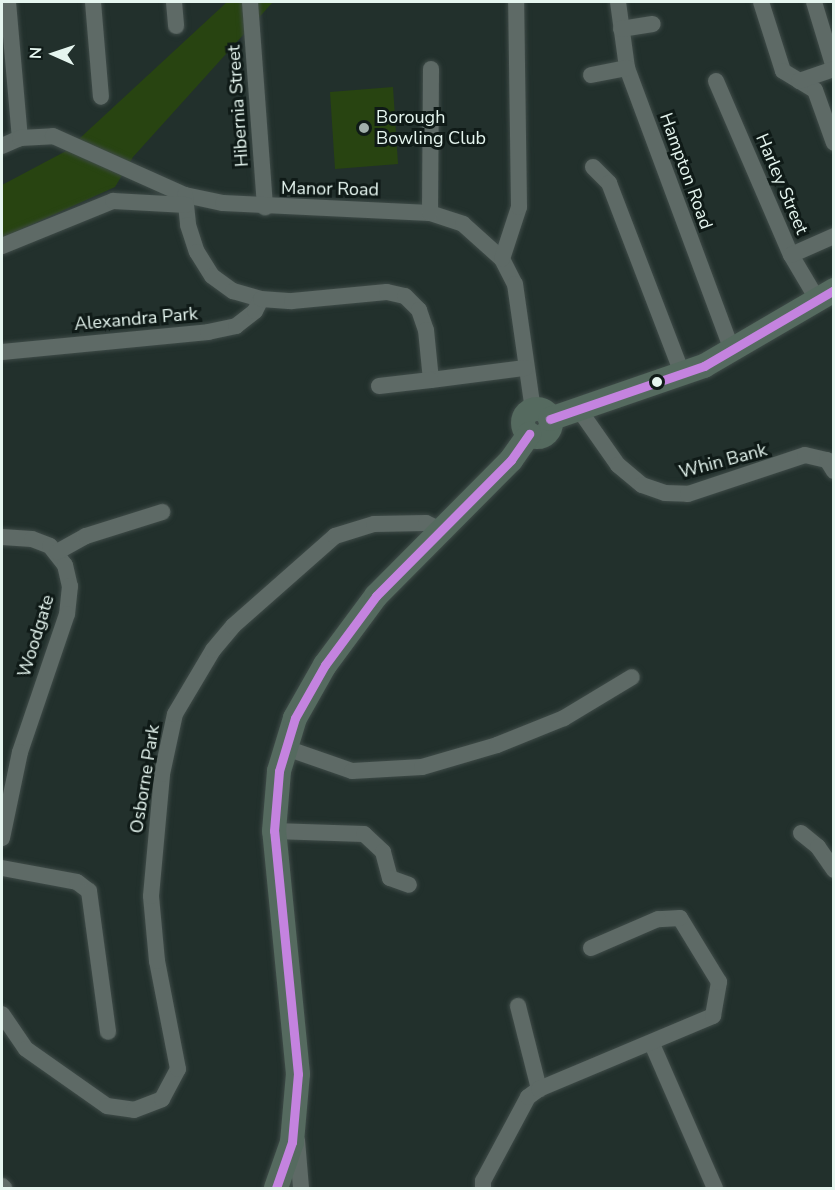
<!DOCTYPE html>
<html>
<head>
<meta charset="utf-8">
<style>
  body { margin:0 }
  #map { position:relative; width:835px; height:1190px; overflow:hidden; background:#22302c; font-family:"Nunito Sans",sans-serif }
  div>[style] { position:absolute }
  .green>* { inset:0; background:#284411 }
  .roads { filter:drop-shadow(0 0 2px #3f4b48) drop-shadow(0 0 2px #3f4b48) }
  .minor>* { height:16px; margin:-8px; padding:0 8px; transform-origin:8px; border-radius:8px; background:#5e6a66 }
  .highway>* { height:24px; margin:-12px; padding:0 12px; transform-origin:12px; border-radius:12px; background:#556a5f }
  .highway>.ring { margin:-12px; padding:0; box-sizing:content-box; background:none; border:24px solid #556a5f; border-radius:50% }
  .bus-1>* { height:9px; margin:-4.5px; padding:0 4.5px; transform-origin:4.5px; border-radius:4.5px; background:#c483df }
  .dots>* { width:16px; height:16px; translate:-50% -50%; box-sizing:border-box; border:3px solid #0f1a17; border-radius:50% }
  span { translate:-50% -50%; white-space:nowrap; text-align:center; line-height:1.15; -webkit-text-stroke:6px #0f1a17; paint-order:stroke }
  .street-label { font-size:18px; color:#e5f5ef }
  .poi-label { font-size:18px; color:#e5f5ef }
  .left { translate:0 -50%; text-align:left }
  .frame { position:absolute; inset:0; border:3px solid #e5f5ef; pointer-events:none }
  .north { position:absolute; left:24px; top:24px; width:60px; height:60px; -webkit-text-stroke:4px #0f1a17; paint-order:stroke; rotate:273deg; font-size:16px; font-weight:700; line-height:24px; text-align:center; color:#e5f5ef }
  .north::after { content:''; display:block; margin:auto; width:21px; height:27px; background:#e5f5ef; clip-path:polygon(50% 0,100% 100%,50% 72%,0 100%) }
</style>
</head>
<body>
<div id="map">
  <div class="green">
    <div style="clip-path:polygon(227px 2px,273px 2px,133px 157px,115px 187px,2px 238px,2px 185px,66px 151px)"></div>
    <div style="clip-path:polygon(393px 87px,398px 164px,335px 169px,330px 92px)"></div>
  </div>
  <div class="roads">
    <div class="minor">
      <div style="left:8px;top:2px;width:137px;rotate:85deg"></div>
      <div style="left:93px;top:2px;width:95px;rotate:85.2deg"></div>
      <div style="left:174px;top:2px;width:24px;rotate:85deg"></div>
      <div style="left:250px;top:2px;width:206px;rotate:85.8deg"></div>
      <div style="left:618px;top:2px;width:67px;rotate:82.2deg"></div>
      <div style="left:627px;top:68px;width:302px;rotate:69.6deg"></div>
      <div style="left:761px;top:2px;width:72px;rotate:72.3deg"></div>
      <div style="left:783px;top:71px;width:37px;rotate:31deg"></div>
      <div style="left:815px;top:90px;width:56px;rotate:70.3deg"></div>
      <div style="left:814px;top:2px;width:69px;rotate:73.1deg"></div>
      <div style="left:621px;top:29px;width:32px;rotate:-9deg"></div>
      <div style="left:591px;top:75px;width:37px;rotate:-11deg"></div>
      <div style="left:716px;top:81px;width:189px;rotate:66.7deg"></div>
      <div style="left:791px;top:255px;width:51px;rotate:59.4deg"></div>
      <div style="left:799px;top:81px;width:37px;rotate:-19deg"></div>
      <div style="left:2px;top:146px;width:20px;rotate:-24deg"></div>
      <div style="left:20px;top:138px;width:33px;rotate:-3deg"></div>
      <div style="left:53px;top:136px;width:145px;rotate:24.1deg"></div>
      <div style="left:185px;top:195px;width:39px;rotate:12deg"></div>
      <div style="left:223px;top:203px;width:207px;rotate:2.8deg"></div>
      <div style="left:430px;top:213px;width:35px;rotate:18deg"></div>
      <div style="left:463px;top:224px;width:52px;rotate:41.9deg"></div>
      <div style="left:502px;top:259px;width:28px;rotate:63deg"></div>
      <div style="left:515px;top:284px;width:127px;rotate:81.9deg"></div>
      <div style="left:593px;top:167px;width:23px;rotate:45deg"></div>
      <div style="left:609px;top:183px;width:204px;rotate:69deg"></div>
      <div style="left:185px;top:195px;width:30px;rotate:84deg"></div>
      <div style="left:188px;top:225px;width:28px;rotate:72deg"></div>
      <div style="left:197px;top:252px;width:28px;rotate:58deg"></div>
      <div style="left:212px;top:276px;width:26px;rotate:36deg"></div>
      <div style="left:233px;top:291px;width:29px;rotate:16deg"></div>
      <div style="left:430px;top:213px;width:144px;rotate:-89.6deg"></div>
      <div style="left:2px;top:246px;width:120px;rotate:-22.1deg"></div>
      <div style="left:113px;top:201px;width:73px;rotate:3.1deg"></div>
      <div style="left:791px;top:255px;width:47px;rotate:-23.8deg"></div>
      <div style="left:502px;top:259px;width:55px;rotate:-71.9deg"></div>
      <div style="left:519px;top:207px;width:205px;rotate:-90.8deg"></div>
      <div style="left:2px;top:352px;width:207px;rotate:-5.5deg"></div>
      <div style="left:208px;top:332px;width:29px;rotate:-12deg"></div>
      <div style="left:236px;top:326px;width:24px;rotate:-38deg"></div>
      <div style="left:255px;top:311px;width:13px;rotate:-63deg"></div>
      <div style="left:261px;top:299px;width:31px;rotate:4deg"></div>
      <div style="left:292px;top:301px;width:95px;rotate:-5.4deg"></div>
      <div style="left:387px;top:292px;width:18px;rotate:13deg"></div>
      <div style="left:405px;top:296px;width:20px;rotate:45deg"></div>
      <div style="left:419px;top:310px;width:21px;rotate:71deg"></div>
      <div style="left:426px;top:330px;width:50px;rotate:84.3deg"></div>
      <div style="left:431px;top:380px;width:95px;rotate:-7.3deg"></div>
      <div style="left:379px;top:386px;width:52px;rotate:-6.6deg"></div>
      <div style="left:580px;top:411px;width:66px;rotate:54.9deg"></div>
      <div style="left:618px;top:465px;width:31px;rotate:40deg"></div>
      <div style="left:642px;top:485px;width:24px;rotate:19deg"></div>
      <div style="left:665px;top:493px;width:23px;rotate:2deg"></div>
      <div style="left:688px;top:494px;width:123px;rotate:-18.4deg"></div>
      <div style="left:805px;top:455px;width:23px;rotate:13deg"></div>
      <div style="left:827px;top:460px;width:13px;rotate:58deg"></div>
      <div style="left:2px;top:537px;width:30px;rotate:4deg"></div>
      <div style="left:32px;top:539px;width:19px;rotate:21deg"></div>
      <div style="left:50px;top:546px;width:24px;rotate:52deg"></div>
      <div style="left:65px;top:565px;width:22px;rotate:77deg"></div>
      <div style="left:70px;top:586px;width:28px;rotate:96deg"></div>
      <div style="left:67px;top:614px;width:146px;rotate:108.8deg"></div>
      <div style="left:20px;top:752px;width:88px;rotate:101.8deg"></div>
      <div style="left:57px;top:552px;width:33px;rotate:-29deg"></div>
      <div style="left:86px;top:536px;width:80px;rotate:-17.5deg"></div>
      <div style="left:286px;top:748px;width:70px;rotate:19.2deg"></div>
      <div style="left:352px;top:771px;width:70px;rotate:-3.3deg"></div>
      <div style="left:422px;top:767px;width:78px;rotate:-16.3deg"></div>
      <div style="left:497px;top:745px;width:72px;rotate:-21.9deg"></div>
      <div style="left:564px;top:718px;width:79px;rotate:-31.1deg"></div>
      <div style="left:274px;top:831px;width:90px;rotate:1.9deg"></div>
      <div style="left:364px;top:834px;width:26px;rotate:43deg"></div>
      <div style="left:383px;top:852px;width:27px;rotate:75deg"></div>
      <div style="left:390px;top:878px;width:20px;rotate:20deg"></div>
      <div style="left:801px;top:833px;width:22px;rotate:39deg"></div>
      <div style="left:818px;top:847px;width:28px;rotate:55deg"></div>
      <div style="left:2px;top:868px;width:76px;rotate:10.6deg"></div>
      <div style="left:77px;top:882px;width:15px;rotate:37deg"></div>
      <div style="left:89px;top:891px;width:142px;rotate:82.3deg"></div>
      <div style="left:518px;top:1006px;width:86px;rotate:75.8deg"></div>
      <div style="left:2px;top:1014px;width:42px;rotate:55.6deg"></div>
      <div style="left:26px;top:1049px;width:99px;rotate:35.1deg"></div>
      <div style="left:107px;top:1106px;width:27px;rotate:8deg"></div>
      <div style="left:134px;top:1110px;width:30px;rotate:-21deg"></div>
      <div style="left:162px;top:1099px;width:34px;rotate:-62deg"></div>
      <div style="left:178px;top:1069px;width:110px;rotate:-101deg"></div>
      <div style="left:157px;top:961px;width:65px;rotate:-95.3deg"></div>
      <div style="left:151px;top:896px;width:122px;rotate:-84.8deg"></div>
      <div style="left:162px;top:774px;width:61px;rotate:-77.8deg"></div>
      <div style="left:175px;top:714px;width:74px;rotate:-59.3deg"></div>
      <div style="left:213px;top:650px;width:31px;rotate:-50deg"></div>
      <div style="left:233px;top:626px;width:136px;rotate:-41.4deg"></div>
      <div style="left:335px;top:536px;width:41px;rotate:-17.1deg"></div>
      <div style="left:374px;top:524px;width:52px;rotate:-1.1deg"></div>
      <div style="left:426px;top:523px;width:17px;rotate:25deg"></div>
      <div style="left:652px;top:1044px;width:157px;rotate:66.4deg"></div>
      <div style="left:297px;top:1140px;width:48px;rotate:85.2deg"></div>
      <div style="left:2px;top:1186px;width:3px;rotate:45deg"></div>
      <div style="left:483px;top:1188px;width:7px;rotate:-90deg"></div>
      <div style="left:483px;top:1181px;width:95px;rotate:-61.8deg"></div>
      <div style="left:528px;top:1097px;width:14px;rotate:-36deg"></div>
      <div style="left:539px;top:1089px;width:189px;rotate:-22.8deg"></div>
      <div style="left:713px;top:1016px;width:35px;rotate:-80deg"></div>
      <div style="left:719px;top:982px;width:75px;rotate:-121.4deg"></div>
      <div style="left:680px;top:918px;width:22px;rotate:177deg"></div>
      <div style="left:658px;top:919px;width:73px;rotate:156.6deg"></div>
    </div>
    <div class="highway">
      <div class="ring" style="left:523px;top:409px;width:4px;height:4px"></div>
      <div style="left:550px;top:419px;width:163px;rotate:-19deg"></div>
      <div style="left:704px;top:366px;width:151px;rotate:-30.3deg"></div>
      <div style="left:276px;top:1188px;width:49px;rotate:-70.8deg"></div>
      <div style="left:292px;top:1142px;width:68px;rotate:-85deg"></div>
      <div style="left:298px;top:1074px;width:244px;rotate:-95.6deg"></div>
      <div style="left:274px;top:831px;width:60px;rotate:-85.2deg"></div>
      <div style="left:279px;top:771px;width:55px;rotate:-73.2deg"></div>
      <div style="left:295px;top:718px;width:61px;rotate:-60.5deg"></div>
      <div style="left:325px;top:665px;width:86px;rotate:-53.5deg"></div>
      <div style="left:376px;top:596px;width:192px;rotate:-45.2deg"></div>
      <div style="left:511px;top:460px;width:32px;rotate:-55deg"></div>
    </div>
  </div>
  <div class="bus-1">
    <div style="left:550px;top:419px;width:163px;rotate:-19deg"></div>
    <div style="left:704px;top:366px;width:151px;rotate:-30.3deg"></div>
    <div style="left:276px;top:1188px;width:49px;rotate:-70.8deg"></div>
    <div style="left:292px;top:1142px;width:68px;rotate:-85deg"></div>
    <div style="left:298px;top:1074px;width:244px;rotate:-95.6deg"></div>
    <div style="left:274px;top:831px;width:60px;rotate:-85.2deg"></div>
    <div style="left:279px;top:771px;width:55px;rotate:-73.2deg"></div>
    <div style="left:295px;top:718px;width:61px;rotate:-60.5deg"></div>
    <div style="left:325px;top:665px;width:86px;rotate:-53.5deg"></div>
    <div style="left:376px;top:596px;width:192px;rotate:-45.2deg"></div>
    <div style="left:511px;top:460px;width:32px;rotate:-55deg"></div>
  </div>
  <div class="dots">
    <div style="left:364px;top:128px;background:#a1b0ab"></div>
    <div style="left:657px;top:382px;background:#e5f5ef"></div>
  </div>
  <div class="street-label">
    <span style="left:238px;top:106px;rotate:-94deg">Hibernia Street</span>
    <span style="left:686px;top:171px;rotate:70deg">Hampton Road</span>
    <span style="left:782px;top:184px;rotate:67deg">Harley Street</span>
    <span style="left:330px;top:189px;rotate:1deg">Manor Road</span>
    <span style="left:136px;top:319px;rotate:-5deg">Alexandra Park</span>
    <span style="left:723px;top:461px;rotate:-15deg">Whin Bank</span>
    <span style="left:36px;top:636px;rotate:-73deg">Woodgate</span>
    <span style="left:145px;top:779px;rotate:-81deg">Osborne Park</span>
  </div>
  <div class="poi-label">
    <span class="left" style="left:376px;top:128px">Borough<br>Bowling Club</span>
  </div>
  <div class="frame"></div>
  <div class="north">N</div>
</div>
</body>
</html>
